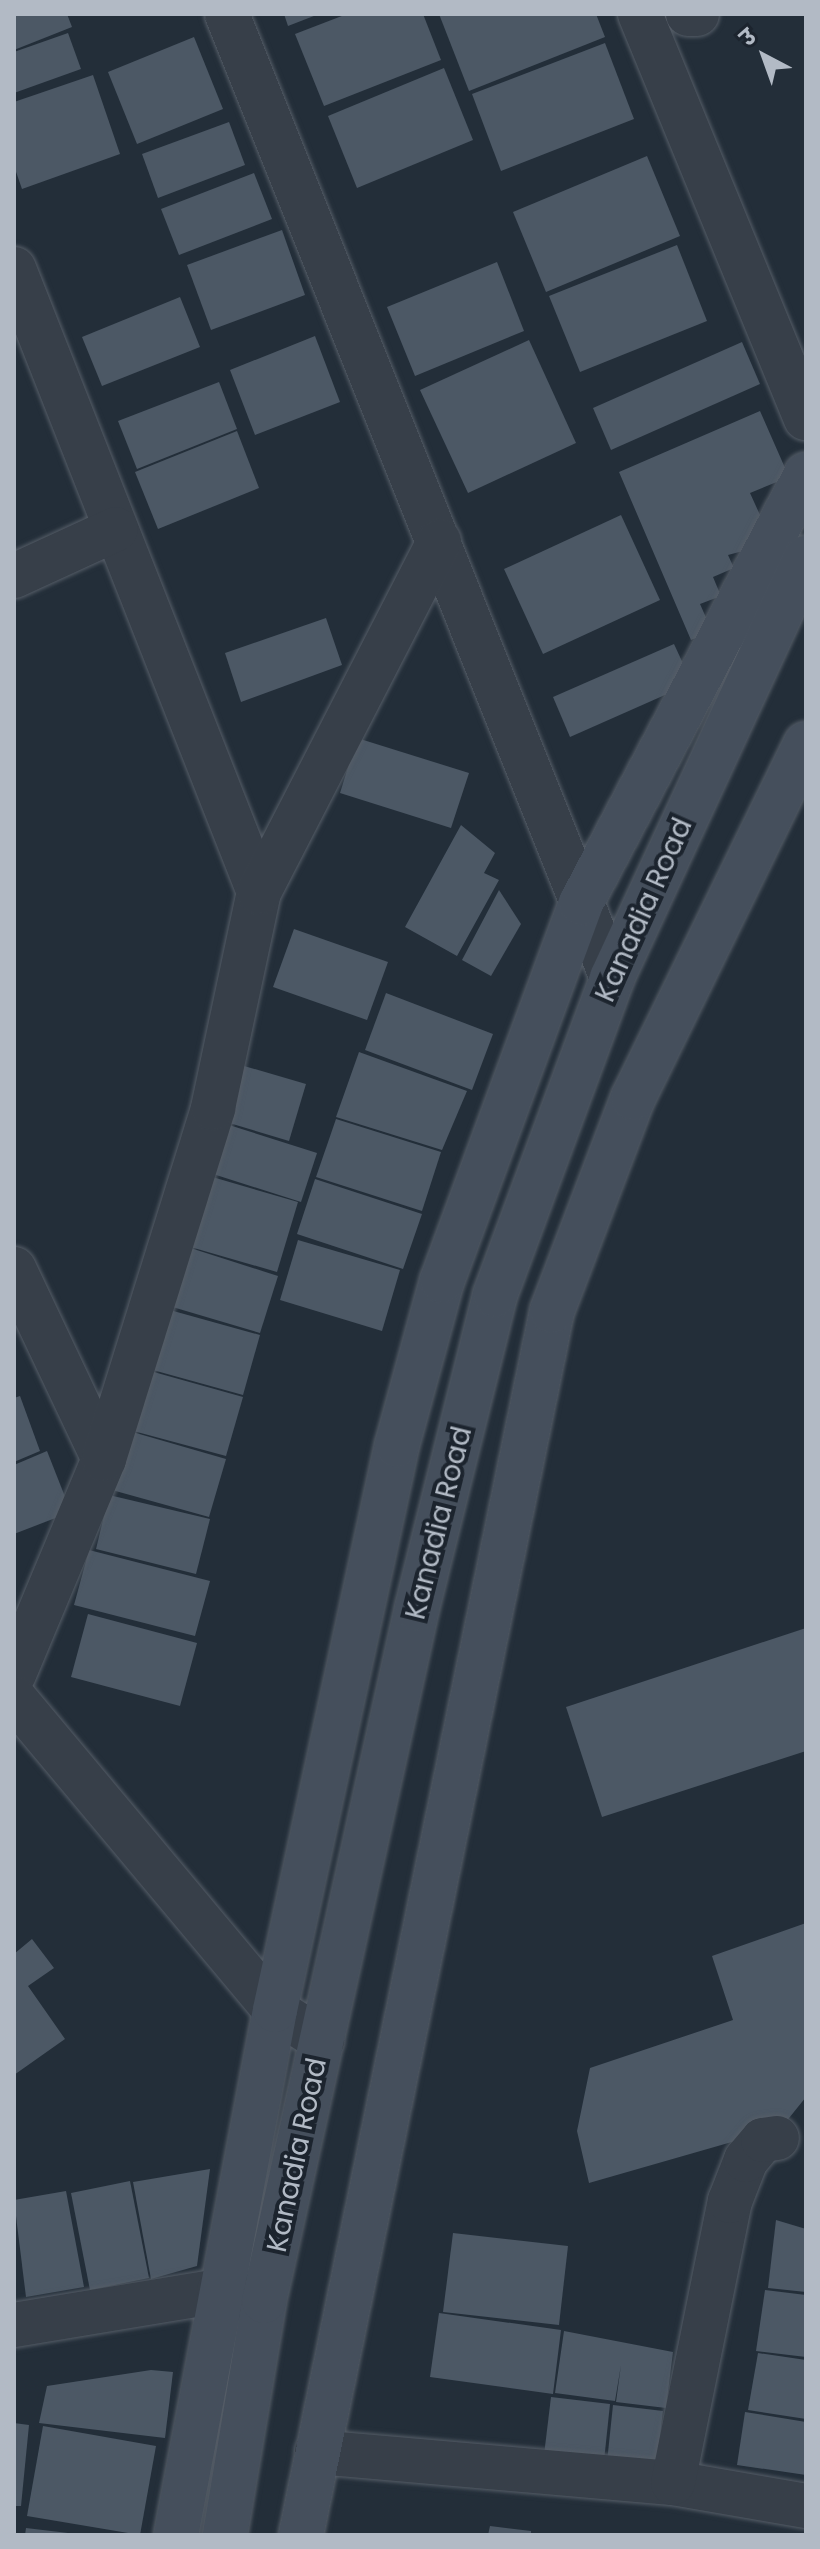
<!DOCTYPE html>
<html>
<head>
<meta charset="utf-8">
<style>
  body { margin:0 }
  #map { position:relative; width:820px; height:2549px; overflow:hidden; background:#232e39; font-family:Poppins,"Noto Sans Devanagari",sans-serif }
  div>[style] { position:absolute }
  .building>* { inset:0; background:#4c5865 }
  .roads { filter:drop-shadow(0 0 2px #555d67) drop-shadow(0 0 2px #555d67) }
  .street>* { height:44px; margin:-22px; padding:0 22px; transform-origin:22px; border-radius:22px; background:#373f49 }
  .secondary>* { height:44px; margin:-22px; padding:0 22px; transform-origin:22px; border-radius:22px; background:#454f5c }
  span { translate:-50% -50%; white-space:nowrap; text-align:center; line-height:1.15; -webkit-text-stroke:8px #1c242e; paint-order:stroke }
  .street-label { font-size:28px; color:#b2bac5 }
  .frame { position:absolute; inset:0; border:16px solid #b2bac5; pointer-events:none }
  .north { position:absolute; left:724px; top:16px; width:80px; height:80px; -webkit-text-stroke:6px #1c242e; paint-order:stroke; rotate:319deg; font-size:22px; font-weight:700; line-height:32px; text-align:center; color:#b2bac5 }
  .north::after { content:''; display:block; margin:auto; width:28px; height:36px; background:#b2bac5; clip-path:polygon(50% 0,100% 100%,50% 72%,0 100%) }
</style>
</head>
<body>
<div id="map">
  <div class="building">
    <div style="clip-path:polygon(14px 14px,67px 14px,72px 27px,14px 50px)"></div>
    <div style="clip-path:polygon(284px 14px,319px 14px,288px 26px)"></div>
    <div style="clip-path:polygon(347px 14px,423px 14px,441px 60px,324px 106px,295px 34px)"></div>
    <div style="clip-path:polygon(439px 14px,596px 14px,605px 37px,469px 91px)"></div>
    <div style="clip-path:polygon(68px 33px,81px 69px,14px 93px,14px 52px)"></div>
    <div style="clip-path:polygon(194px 37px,223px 109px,137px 144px,108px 72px)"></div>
    <div style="clip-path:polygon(605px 43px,634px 119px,501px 171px,472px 94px)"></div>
    <div style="clip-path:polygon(444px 68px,473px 140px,357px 188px,328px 116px)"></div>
    <div style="clip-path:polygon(93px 75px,120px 154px,22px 189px,14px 166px,14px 102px)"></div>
    <div style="clip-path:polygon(229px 122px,245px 165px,158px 198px,142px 154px)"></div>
    <div style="clip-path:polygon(647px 156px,680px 236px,546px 292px,513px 212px)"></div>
    <div style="clip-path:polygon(254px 173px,272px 219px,179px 255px,161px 209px)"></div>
    <div style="clip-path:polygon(282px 230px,305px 295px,211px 330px,187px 265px)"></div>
    <div style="clip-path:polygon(677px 245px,707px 321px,580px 372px,549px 296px)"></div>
    <div style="clip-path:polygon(497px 262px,524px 331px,415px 376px,387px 307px)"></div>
    <div style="clip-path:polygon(180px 297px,200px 347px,102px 386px,82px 337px)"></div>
    <div style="clip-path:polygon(315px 336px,340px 402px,255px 435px,230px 370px)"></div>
    <div style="clip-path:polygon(529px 340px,576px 443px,468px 493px,420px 390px)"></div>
    <div style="clip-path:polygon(742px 342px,760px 384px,611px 450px,593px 408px)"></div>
    <div style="clip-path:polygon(219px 382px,237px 429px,137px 469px,118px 421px)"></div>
    <div style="clip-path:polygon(760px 411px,789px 477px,750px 493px,760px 515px,743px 551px,728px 555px,734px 568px,713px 577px,721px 596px,700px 604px,712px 631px,691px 640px,619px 472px)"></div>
    <div style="clip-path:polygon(237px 431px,259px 488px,158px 529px,135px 472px)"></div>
    <div style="clip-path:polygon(621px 515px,660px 600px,543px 654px,504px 569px)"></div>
    <div style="clip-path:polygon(326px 618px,342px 665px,241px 702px,225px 653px)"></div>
    <div style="clip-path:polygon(674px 644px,692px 683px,570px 737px,553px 697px)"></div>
    <div style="clip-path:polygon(357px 738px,469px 773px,451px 828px,340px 793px)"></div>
    <div style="clip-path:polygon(461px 825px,495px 853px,484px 873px,499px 880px,457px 956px,405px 927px)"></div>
    <div style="clip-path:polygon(499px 890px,521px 924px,491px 976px,462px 960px)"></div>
    <div style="clip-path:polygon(294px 929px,388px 962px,367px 1020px,273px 987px)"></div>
    <div style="clip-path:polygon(386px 993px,493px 1034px,472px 1090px,365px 1050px)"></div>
    <div style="clip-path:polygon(359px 1052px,467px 1091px,442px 1150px,336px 1117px)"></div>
    <div style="clip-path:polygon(234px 1063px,306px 1084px,289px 1141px,216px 1119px)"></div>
    <div style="clip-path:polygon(336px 1119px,441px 1152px,422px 1211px,316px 1177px)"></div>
    <div style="clip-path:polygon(229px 1125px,317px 1153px,301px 1202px,213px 1174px)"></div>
    <div style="clip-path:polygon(209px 1176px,298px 1202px,277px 1272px,187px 1246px)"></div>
    <div style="clip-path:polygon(315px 1179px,422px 1214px,403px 1269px,297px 1234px)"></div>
    <div style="clip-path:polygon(298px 1240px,400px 1270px,382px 1331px,280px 1300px)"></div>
    <div style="clip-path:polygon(178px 1244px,278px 1276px,260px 1333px,159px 1303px)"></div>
    <div style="clip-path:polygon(159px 1307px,260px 1335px,243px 1395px,142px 1367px)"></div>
    <div style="clip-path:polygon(143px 1369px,243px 1397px,226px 1456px,126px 1429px)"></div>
    <div style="clip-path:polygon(20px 1396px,40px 1451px,14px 1462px,14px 1398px)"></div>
    <div style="clip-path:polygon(129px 1431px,226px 1459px,209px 1517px,112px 1490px)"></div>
    <div style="clip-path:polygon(47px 1451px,71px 1512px,14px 1534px,14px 1465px)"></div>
    <div style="clip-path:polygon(109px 1495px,210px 1519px,196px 1574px,96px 1549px)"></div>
    <div style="clip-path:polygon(89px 1550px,210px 1581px,195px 1636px,74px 1605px)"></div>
    <div style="clip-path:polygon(88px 1614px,197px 1643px,180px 1706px,71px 1677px)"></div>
    <div style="clip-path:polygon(806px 1628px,806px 1751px,602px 1817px,566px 1707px)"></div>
    <div style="clip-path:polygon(806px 1923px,806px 2097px,781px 2128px,589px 2183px,577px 2131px,590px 2068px,733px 2020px,712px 1956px)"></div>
    <div style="clip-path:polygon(32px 1939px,54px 1968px,28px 1986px,65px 2039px,14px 2075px,14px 1954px)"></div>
    <div style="clip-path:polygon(210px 2169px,197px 2266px,151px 2279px,133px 2182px)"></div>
    <div style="clip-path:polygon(130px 2181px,149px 2278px,90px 2290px,71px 2193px)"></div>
    <div style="clip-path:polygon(66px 2191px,84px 2287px,26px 2297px,14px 2200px)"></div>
    <div style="clip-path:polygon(776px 2220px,806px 2229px,806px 2292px,768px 2288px)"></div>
    <div style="clip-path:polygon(453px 2233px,568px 2246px,559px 2325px,443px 2312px)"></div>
    <div style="clip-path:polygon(765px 2290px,806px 2295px,806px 2357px,756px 2351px)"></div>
    <div style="clip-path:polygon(439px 2313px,561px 2330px,553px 2394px,430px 2377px)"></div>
    <div style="clip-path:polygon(564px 2331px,673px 2352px,666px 2408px,616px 2402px,621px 2365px,615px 2401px,555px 2393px)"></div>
    <div style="clip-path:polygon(758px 2353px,806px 2360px,806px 2419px,748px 2410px)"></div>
    <div style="clip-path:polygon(151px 2370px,173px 2372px,165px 2438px,39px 2423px,47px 2386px)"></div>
    <div style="clip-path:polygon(551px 2397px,610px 2404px,604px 2461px,544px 2455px)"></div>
    <div style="clip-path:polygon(613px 2405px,663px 2411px,656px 2468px,607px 2462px)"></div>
    <div style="clip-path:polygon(745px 2412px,806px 2422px,806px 2475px,737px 2465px)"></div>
    <div style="clip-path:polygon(14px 2423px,29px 2425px,21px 2506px,14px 2506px)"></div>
    <div style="clip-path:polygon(43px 2426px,156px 2446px,140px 2535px,27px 2516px)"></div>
    <div style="clip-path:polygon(490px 2526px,531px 2531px,531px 2535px,488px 2535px)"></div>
    <div style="clip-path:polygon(26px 2528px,68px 2533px,68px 2535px,25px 2535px)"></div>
  </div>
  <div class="roads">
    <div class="street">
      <div style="left:227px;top:14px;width:1038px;rotate:68.23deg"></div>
      <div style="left:640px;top:14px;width:437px;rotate:67.7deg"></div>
      <div style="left:688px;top:14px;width:9px"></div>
      <div style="left:14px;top:269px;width:669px;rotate:68.53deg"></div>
      <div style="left:14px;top:576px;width:112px;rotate:-24.7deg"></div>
      <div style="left:14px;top:1269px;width:210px;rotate:64.7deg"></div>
      <div style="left:14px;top:1674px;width:233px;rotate:-67.3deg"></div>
      <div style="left:104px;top:1459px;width:368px;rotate:-72.7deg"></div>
      <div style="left:213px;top:1108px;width:221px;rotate:-78deg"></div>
      <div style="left:259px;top:892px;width:394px;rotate:-62.8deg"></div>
      <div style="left:14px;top:1698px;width:407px;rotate:50.1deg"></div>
      <div style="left:275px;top:2010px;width:56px;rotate:32.6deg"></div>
      <div style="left:14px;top:2325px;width:208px;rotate:-9.4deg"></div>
      <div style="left:219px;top:2291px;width:38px;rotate:12deg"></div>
      <div style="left:317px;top:2452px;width:357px;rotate:5deg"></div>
      <div style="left:673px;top:2483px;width:135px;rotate:9.8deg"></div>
      <div style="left:673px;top:2483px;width:288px;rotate:-78.6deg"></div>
      <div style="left:730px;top:2201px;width:44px;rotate:-68.7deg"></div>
      <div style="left:746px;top:2160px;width:26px;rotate:-50deg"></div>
      <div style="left:763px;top:2140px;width:14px;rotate:-8deg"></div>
    </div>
    <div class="secondary">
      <div style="left:176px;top:2535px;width:534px;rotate:-79.32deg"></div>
      <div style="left:275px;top:2010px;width:578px;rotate:-77.82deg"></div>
      <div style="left:397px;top:1445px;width:170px;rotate:-74.7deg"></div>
      <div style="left:442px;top:1281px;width:403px;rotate:-69.8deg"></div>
      <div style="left:581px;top:903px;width:484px;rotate:-62.3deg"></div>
      <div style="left:225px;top:2535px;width:237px;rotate:-80.5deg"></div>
      <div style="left:264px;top:2301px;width:710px;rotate:-77.55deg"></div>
      <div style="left:417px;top:1608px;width:323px;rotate:-76deg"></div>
      <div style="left:495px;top:1295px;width:338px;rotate:-69.7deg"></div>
      <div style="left:612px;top:978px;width:463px;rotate:-65.2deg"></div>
      <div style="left:301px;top:2535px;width:1249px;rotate:-78.41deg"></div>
      <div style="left:552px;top:1311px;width:228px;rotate:-69.2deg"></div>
      <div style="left:633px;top:1098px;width:394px;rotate:-64deg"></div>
    </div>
  </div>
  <div class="street-label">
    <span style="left:644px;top:910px;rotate:-66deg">Kanadia Road</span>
    <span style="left:439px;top:1523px;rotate:-76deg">Kanadia Road</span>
    <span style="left:297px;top:2155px;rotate:-78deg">Kanadia Road</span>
  </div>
  <div class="frame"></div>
  <div class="north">उ</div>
</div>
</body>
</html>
